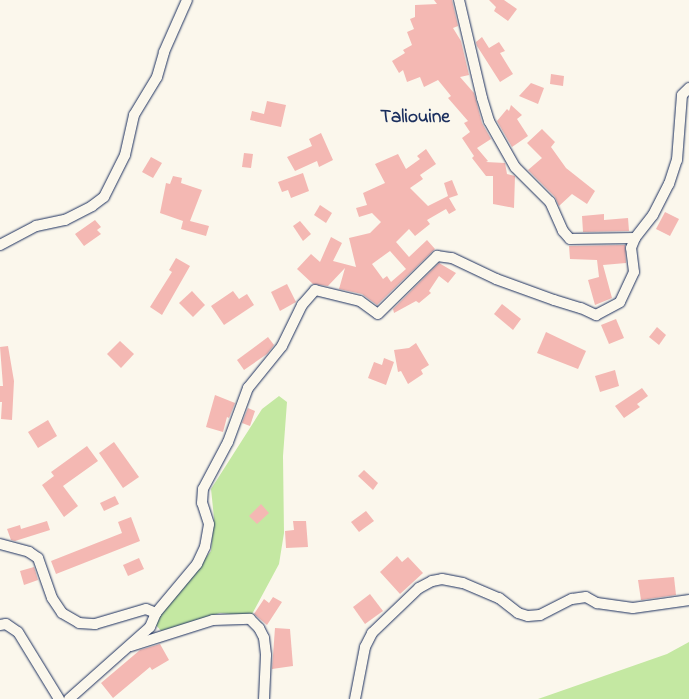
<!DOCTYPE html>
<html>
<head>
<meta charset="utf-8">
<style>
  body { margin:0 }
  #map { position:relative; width:689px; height:699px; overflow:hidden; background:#fbf7ec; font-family:"Indie Flower",sans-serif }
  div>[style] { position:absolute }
  .green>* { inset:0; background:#c4e8a2 }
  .building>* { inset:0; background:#f4b8b3 }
  .roads { filter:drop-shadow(0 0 1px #1b2f5e) drop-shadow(0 0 1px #1b2f5e) }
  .minor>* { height:10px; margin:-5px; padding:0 5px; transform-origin:5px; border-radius:5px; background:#fbf7ec }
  span { translate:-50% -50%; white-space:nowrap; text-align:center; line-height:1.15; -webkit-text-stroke:4px #fbf7ec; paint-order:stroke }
  .quarter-label { font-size:19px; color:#1b2f5e; font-weight:700 }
</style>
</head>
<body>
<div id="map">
  <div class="green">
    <div style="clip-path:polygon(279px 396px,287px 402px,283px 456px,284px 533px,279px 564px,251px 616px,220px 613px,161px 631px,156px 625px,159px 616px,211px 551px,214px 518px,211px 489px,262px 409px)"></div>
    <div style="clip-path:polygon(689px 642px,689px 699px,538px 699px,667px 654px)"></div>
  </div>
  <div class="building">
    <div style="clip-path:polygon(434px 0,452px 0,458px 26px,453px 28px,461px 41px,469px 75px,460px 77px,474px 93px,482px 123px,491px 139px,477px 148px,488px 161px,486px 162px,505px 163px,507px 174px,515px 176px,514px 208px,493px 204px,493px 176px,486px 176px,472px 158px,474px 156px,462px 138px,470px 132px,464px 123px,468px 121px,448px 98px,451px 96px,438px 80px,424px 87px,420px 77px,407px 82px,403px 70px,399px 73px,392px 61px,405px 53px,403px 50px,412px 45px,407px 32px,414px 29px,410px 19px,415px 17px,415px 5px,437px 4px)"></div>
    <div style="clip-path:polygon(489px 0,504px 0,517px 9px,508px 21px,494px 11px,496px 7px)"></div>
    <div style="clip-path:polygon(482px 37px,489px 48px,499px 42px,505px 51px,500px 53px,513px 74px,500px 82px,477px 46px,476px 42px)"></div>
    <div style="clip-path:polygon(551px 74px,564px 76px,563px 86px,550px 84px)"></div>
    <div style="clip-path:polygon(531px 83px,544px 88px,538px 104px,519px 96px)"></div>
    <div style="clip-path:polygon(267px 101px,286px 105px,281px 127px,250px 120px,252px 111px,264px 114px)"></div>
    <div style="clip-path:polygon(511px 105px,522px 115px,517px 119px,528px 136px,512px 147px,497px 121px,507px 109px,509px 111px)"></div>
    <div style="clip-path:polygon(542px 129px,555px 142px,551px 147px,566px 168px,595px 191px,587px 204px,572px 194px,559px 206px,555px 197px,528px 170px,542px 158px,527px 143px)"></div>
    <div style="clip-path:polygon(321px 133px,333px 160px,319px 167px,317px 161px,295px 171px,287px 157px,312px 146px,309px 139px)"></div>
    <div style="clip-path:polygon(evenodd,426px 149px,436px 164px,420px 175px,423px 179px,410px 188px,428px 206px,448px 196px,444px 183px,452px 180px,458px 195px,449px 198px,456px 210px,449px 214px,446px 209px,427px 220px,430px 224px,415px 236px,409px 229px,396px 242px,409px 257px,427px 240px,435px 249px,377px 305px,362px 294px,339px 289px,345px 268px,328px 286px,313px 284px,297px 269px,311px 254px,320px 262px,331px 237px,342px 243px,333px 261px,356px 267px,349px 238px,370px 233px,381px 222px,372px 213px,359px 217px,356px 208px,367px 205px,363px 193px,385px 183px,375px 164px,398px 154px,406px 169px,420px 159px,417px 156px,426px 149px,390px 251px,406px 269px,391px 282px,387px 276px,383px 279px,372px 264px,390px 251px)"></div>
    <div style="clip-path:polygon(244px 153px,253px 154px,251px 168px,242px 167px)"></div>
    <div style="clip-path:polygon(151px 157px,162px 163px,153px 178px,142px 172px)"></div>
    <div style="clip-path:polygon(303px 173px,309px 191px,291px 198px,288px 190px,282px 192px,278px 182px)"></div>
    <div style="clip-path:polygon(173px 176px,182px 178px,181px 183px,202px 190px,190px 221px,209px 226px,206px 236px,181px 229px,183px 221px,160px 213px,166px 183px,170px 184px)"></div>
    <div style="clip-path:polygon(320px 205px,332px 213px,326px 223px,314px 215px)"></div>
    <div style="clip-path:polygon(665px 212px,679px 219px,670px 236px,656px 229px)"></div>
    <div style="clip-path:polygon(604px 214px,604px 220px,628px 218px,629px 231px,583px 232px,582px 216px)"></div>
    <div style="clip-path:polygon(95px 220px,101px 227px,97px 230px,101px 234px,84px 246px,75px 234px)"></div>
    <div style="clip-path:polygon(300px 221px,311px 234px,303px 241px,293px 226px)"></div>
    <div style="clip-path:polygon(625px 245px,626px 263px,603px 265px,612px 298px,595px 305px,588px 280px,599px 277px,597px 260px,570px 259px,569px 246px)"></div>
    <div style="clip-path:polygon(176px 258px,190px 266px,162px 315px,150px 307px,172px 272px,169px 270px)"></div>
    <div style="clip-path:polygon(439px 263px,456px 273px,448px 283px,439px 276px,429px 291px,431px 293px,419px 303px,416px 301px,394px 313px,393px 309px)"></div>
    <div style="clip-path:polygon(287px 284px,296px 302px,280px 311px,271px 292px)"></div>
    <div style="clip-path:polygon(192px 291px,205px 305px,193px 317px,179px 303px)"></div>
    <div style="clip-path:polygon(233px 291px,239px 299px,247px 294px,254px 305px,224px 325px,211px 306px)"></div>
    <div style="clip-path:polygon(502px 304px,521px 319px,513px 330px,494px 314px)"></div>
    <div style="clip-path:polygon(616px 319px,624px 338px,609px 344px,601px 325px)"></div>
    <div style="clip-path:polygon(657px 327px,666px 335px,659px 345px,649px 337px)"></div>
    <div style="clip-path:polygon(546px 332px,586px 351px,578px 369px,537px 353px)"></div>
    <div style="clip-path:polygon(268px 337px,274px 345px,267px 354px,244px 370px,237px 360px)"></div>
    <div style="clip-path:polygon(120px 341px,134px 354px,121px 368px,107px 354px)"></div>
    <div style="clip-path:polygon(416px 343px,429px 365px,421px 370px,423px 374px,408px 384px,401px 371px,398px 372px,394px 350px,409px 348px)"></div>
    <div style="clip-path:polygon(8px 346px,14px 381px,12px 420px,1px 419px,2px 402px,0 402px,0 386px,3px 386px,0 347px)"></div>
    <div style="clip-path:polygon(384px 358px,394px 362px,386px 385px,368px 378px,374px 362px,382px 365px)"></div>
    <div style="clip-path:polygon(615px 370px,619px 386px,600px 392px,595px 376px)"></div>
    <div style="clip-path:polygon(642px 388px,648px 396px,637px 404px,640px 407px,624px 418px,615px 406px)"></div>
    <div style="clip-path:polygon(215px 395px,235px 403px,229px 418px,227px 417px,223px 432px,206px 427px)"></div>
    <div style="clip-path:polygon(248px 408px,255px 411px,250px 426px,242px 423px)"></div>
    <div style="clip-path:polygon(48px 420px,57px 436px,38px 448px,28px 432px)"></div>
    <div style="clip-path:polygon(114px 442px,139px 477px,123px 488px,99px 453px)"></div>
    <div style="clip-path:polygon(87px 446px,98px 461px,63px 486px,78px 506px,64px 517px,42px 485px,54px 476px,51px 472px)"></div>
    <div style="clip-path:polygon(364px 470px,378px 483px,373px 490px,358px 476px)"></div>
    <div style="clip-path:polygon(115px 496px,119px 504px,104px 511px,100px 503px)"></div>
    <div style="clip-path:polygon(261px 504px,269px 513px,257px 524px,249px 516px)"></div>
    <div style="clip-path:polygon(366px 511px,374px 521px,359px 532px,351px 522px)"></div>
    <div style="clip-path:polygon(131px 517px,140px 541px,56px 574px,51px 561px,122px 533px,118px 522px)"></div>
    <div style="clip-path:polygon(47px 521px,50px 530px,15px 541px,11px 540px,7px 529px,20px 525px,21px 529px)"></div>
    <div style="clip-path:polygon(293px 521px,306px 521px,308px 547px,286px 548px,285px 531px,294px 530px)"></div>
    <div style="clip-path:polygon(397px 556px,402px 562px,408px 557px,423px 573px,400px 594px,380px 572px)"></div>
    <div style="clip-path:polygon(139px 558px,144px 569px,128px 576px,123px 565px)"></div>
    <div style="clip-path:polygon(34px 567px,38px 580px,24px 585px,20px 571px)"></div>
    <div style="clip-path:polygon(674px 577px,676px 595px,641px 600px,638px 580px)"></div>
    <div style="clip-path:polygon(370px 594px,383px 611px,365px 624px,353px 607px)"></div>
    <div style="clip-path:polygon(273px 597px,282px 602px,267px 625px,254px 614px,264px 599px,269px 603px)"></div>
    <div style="clip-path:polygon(275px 628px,290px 629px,293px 666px,272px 669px)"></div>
    <div style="clip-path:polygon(160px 644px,169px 660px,152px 670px,150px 667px,113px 698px,101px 683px,140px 650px)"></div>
  </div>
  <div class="roads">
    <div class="minor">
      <div style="left:635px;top:238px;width:29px;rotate:-52deg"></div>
      <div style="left:653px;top:215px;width:35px;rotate:-63deg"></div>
      <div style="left:669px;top:184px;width:25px;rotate:-72deg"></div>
      <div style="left:677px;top:160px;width:65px;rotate:-85.6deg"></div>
      <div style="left:682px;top:95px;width:10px;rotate:-45deg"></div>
      <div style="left:0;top:245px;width:41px;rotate:-27.8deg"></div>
      <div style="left:36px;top:226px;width:30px;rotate:-12deg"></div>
      <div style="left:65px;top:220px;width:30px;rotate:-27deg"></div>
      <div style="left:92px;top:206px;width:15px;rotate:-37deg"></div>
      <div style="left:104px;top:197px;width:47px;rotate:-63.4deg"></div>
      <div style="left:125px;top:155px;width:41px;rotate:-77.3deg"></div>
      <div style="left:134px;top:115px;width:44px;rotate:-58.8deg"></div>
      <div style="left:157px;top:77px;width:26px;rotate:-74deg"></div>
      <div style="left:164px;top:52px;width:57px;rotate:-66.1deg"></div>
      <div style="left:0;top:544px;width:30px;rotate:15deg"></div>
      <div style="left:29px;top:552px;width:11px;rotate:34deg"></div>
      <div style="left:38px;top:558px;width:42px;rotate:70.7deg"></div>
      <div style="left:52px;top:598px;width:18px;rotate:56deg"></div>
      <div style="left:62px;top:613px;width:20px;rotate:30deg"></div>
      <div style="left:79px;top:623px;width:16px;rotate:4deg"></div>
      <div style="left:95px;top:624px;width:53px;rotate:-16.4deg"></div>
      <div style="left:146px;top:609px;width:11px;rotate:22deg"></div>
      <div style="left:0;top:625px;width:6px;rotate:-9deg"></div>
      <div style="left:6px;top:624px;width:14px;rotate:34deg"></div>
      <div style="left:18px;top:632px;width:79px;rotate:58.5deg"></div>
      <div style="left:131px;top:646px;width:86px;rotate:-17.6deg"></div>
      <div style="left:213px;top:620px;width:37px;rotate:-2deg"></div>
      <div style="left:250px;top:619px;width:13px;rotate:45deg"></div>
      <div style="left:259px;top:628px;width:11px;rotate:63deg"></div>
      <div style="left:264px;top:638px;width:17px;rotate:83deg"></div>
      <div style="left:266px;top:655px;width:44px;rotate:92.6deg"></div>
      <div style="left:69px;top:699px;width:108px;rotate:-41.6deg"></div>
      <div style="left:150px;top:627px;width:15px;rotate:-67deg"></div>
      <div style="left:156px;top:613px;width:64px;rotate:-50.1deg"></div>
      <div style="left:197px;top:564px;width:19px;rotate:-65deg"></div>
      <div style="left:205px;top:547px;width:23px;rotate:-80deg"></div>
      <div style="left:209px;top:524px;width:22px;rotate:-108deg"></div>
      <div style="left:202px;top:503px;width:14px;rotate:-86deg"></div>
      <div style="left:203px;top:489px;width:53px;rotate:-62deg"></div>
      <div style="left:228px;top:442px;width:58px;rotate:-69.7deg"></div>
      <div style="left:248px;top:388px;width:54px;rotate:-51deg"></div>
      <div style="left:282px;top:346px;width:46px;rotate:-64deg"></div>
      <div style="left:302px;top:305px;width:20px;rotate:-49deg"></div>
      <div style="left:315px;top:290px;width:46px;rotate:13.7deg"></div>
      <div style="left:360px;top:301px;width:22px;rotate:36deg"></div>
      <div style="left:378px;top:314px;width:83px;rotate:-44.5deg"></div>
      <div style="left:437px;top:256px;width:15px;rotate:8deg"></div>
      <div style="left:452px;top:258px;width:49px;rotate:25.5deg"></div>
      <div style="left:496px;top:279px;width:62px;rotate:19.9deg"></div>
      <div style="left:554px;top:300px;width:28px;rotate:17deg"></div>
      <div style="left:581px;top:308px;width:17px;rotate:25deg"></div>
      <div style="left:596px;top:315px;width:27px;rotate:-28deg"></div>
      <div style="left:620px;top:302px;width:33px;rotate:-65deg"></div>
      <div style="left:634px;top:272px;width:24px;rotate:-97deg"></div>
      <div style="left:631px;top:248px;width:11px;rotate:-68deg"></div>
      <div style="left:635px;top:238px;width:65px;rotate:179.1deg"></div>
      <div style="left:570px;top:239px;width:11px;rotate:-131deg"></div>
      <div style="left:563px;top:231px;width:32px;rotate:-114deg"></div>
      <div style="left:550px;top:202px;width:49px;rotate:-135deg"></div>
      <div style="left:515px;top:167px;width:53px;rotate:-119.5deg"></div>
      <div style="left:489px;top:121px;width:24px;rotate:-107deg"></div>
      <div style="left:482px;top:98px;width:101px;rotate:-103.2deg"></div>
      <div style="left:355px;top:699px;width:53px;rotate:-79.1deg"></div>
      <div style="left:365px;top:647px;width:16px;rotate:-63deg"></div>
      <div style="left:372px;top:633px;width:65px;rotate:-43.8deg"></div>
      <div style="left:419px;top:588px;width:15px;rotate:-28deg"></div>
      <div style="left:432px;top:581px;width:10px;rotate:-11deg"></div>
      <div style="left:442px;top:579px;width:21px;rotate:11deg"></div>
      <div style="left:463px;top:583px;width:39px;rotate:23deg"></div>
      <div style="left:499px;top:598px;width:24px;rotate:38deg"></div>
      <div style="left:518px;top:613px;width:10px;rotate:17deg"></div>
      <div style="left:528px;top:616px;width:12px;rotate:-5deg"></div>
      <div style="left:540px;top:615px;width:36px;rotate:-27deg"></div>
      <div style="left:572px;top:599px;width:14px;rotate:-8deg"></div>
      <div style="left:586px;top:597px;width:13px;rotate:29deg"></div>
      <div style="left:597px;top:603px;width:36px;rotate:8deg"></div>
      <div style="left:633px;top:608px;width:57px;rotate:-8.1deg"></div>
    </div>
  </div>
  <div class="quarter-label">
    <span style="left:415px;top:118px">Taliouine</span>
  </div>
</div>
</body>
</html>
